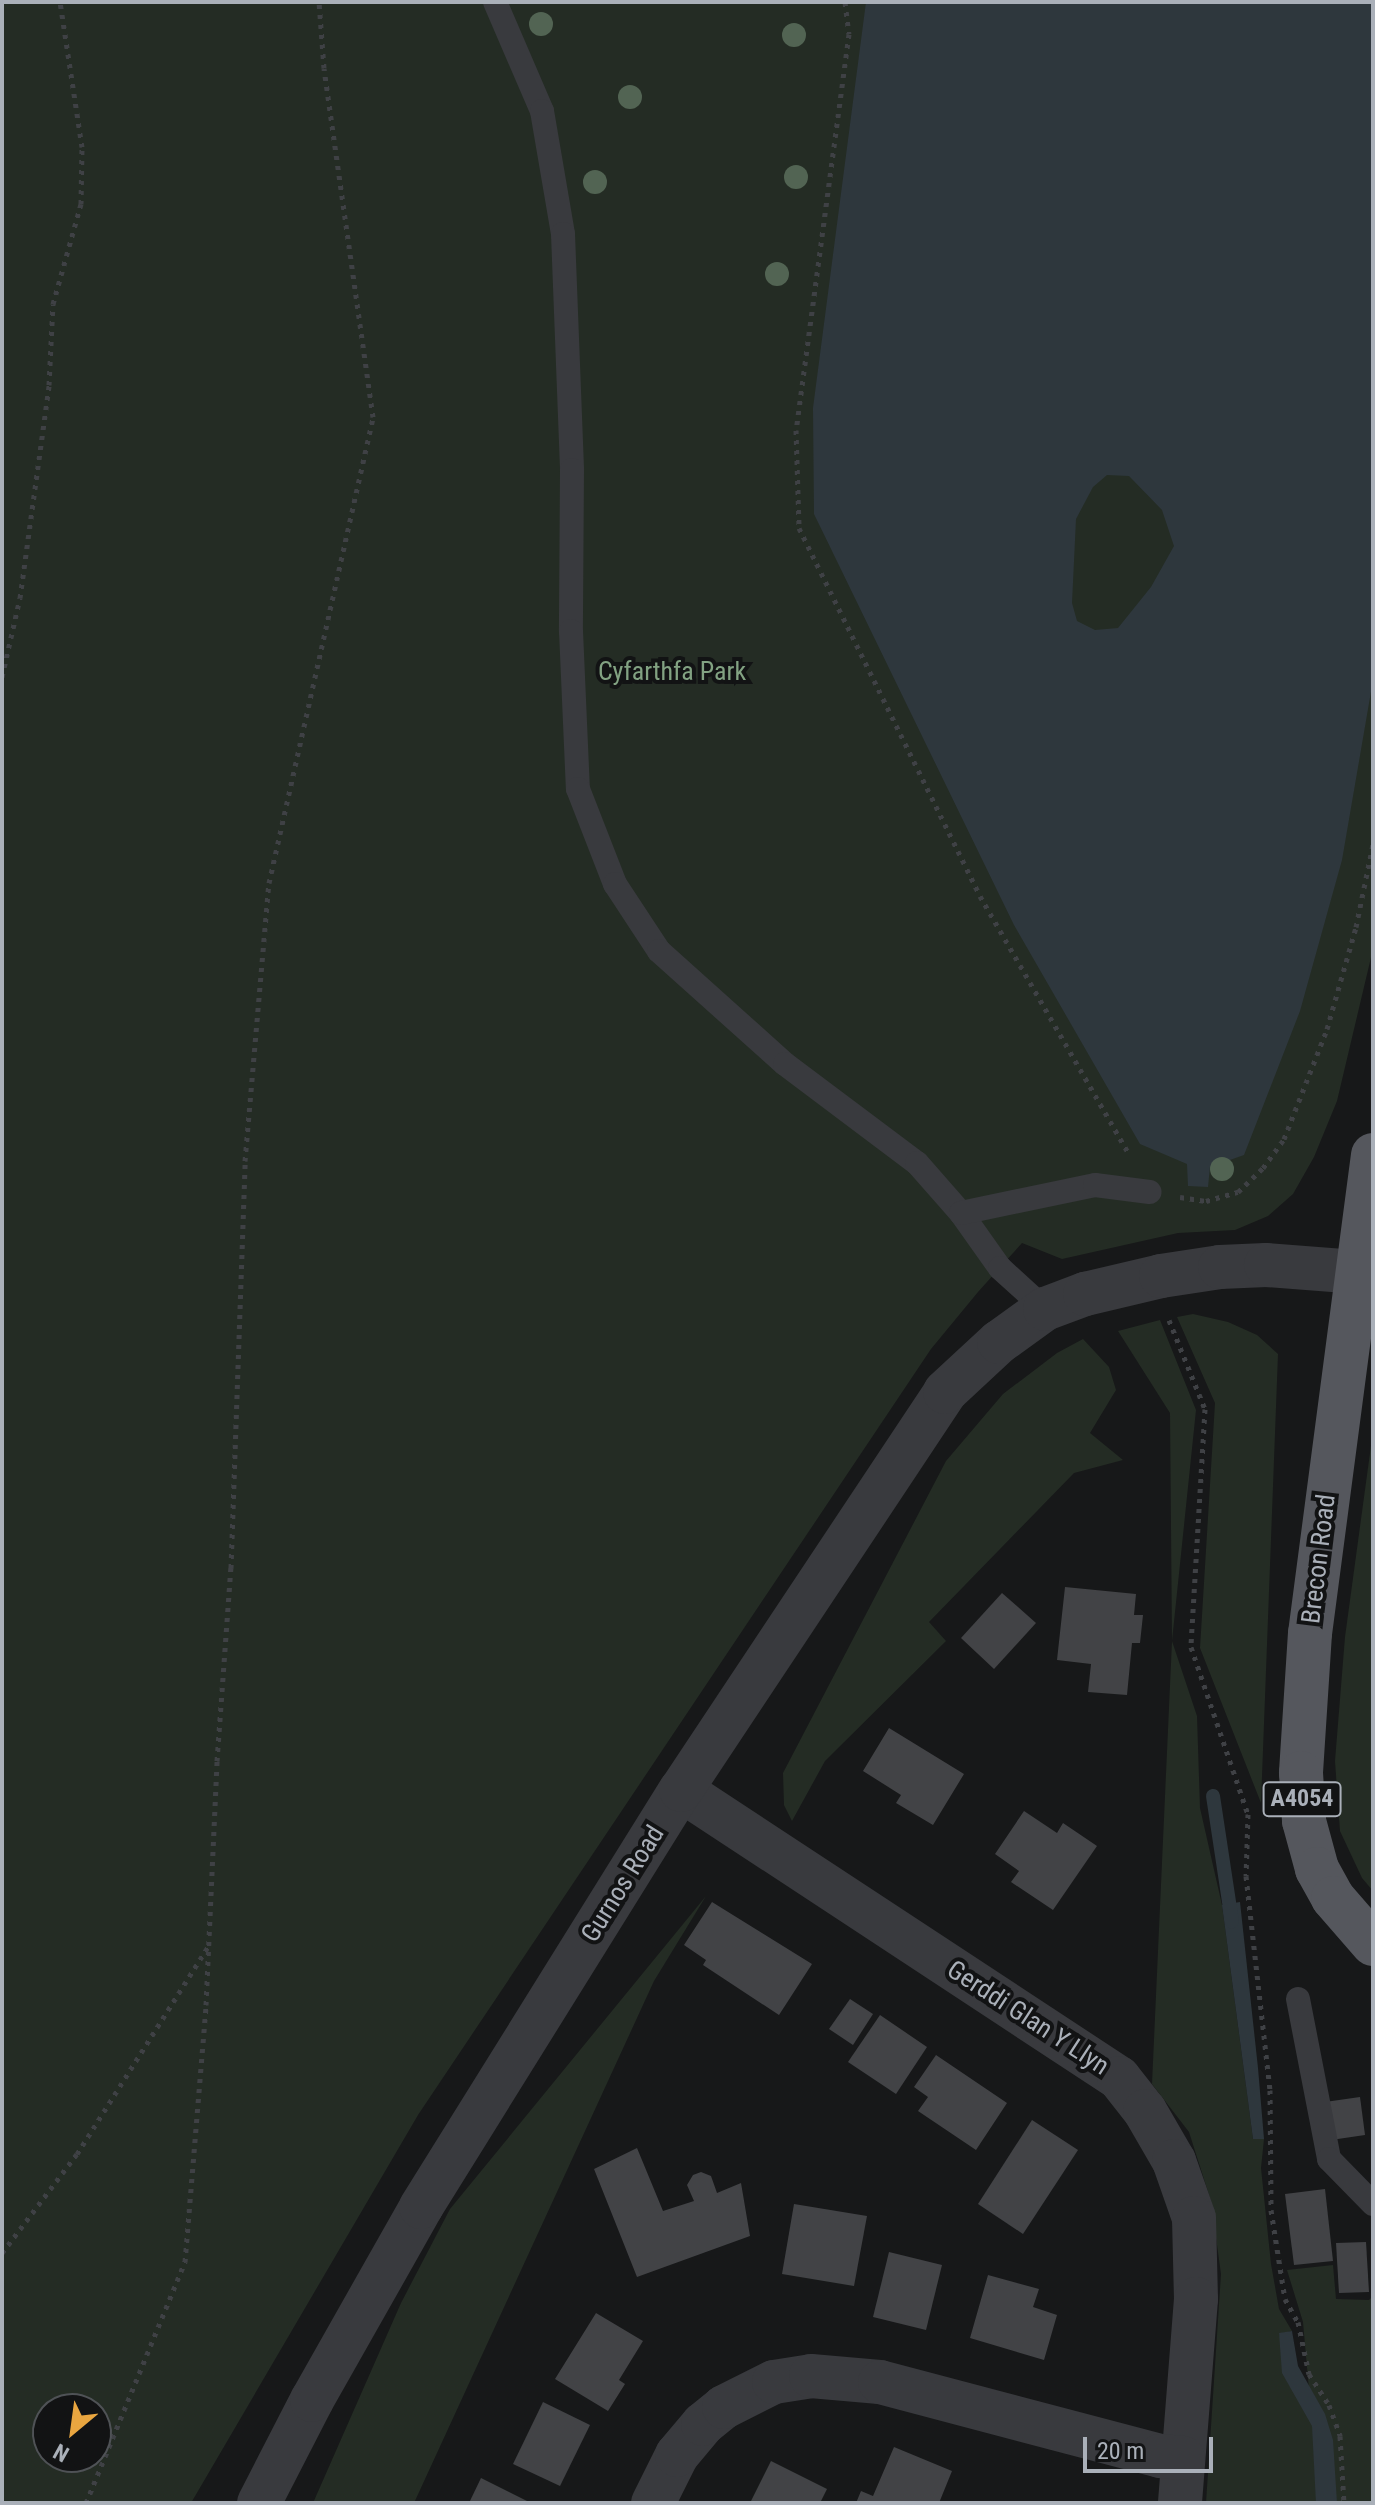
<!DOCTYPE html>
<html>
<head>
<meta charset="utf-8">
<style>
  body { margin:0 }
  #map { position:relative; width:1375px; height:2505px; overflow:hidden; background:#171819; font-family:"Roboto Condensed",sans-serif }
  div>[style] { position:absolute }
  .green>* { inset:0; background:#242c24 }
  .water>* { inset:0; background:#2e373d }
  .stream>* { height:14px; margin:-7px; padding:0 7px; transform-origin:7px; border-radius:7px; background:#2e373d }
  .building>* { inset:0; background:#424346 }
  .path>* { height:5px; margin-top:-2.5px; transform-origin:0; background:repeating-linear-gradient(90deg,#3f4145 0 4px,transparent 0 10px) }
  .service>* { height:24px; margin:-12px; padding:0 12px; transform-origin:12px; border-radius:12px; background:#393a3e }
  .minor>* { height:44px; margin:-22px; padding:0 22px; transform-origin:22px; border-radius:22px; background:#393a3e }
  .tertiary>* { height:44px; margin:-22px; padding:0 22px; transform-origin:22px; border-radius:22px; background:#393a3e }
  .primary>* { height:44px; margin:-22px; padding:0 22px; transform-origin:22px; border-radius:22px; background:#55575d }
  .trees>* { width:24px; height:24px; margin:-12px; border-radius:50%; background:#526453 }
  span { translate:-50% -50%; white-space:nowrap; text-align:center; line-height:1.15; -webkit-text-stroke:8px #121314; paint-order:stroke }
  .shield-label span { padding:2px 6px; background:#121314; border:2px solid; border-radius:6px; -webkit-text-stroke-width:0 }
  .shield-label { font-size:24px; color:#aab0b9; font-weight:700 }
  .park-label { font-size:26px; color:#82a282 }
  .street-label { font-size:26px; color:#aab0b9 }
  .frame { position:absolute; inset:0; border:4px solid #aab0b9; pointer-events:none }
  .north { position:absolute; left:32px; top:2393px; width:80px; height:80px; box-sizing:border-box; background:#121314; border:2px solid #4f5256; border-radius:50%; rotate:209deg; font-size:22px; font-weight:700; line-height:32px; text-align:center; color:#aab0b9 }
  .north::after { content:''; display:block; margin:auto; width:28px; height:36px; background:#e9a640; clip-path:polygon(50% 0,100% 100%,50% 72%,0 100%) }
  .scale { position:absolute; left:1083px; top:2437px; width:130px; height:36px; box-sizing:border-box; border:4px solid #aab0b9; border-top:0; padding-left:10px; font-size:24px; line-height:28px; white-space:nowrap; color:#aab0b9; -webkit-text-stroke:6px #121314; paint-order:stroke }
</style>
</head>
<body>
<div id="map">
  <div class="green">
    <div style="clip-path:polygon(evenodd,2px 2px,1373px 2px,1373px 949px,1337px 1101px,1314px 1157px,1293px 1194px,1268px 1216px,1235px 1230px,1178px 1233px,1062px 1259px,1022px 1243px,978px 1292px,931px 1349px,418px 2115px,191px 2503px,2px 2503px,2px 2px,48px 2409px,96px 2409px,96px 2457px,48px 2457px,48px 2409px)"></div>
    <div style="clip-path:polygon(1193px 1314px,1228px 1322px,1257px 1335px,1278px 1354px,1261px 1803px,1200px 1648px,1215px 1403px,1177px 1317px)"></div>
    <div style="clip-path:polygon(1160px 1320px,1196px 1410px,1172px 1641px,1197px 1716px,1200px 1808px,1222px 1905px,1253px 2139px,1264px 2139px,1261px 2168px,1271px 2264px,1279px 2309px,1292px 2331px,1279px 2334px,1312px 2424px,1303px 2322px,1287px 2270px,1333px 2265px,1336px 2299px,1369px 2300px,1373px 2296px,1373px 2503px,1206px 2503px,1221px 2274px,1211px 2201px,1189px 2132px,1152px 2084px,1172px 1641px,1170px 1413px,1118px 1331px)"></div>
    <div style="clip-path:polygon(1083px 1339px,1109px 1367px,1116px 1390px,1090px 1433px,1123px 1460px,1074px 1473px,929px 1622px,946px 1641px,825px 1761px,792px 1821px,784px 1805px,783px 1773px,946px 1461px,1003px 1394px,1057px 1353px)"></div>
    <div style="clip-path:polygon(1373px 1431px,1373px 1891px,1362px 1878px,1340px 1831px,1335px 1761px,1345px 1637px)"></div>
    <div style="clip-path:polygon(706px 1896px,654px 1981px,414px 2503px,313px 2503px,401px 2303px,450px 2209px)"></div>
  </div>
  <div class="water">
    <div style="clip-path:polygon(evenodd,866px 2px,1373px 2px,1373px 680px,1342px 860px,1300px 1011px,1244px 1155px,1210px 1167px,1208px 1187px,1188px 1186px,1187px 1164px,1140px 1144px,1014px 925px,814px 514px,813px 408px,866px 2px,1107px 475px,1129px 476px,1162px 510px,1174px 546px,1151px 587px,1118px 628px,1095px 630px,1077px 621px,1072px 603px,1076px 519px,1093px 487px,1107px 475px)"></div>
    <div style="clip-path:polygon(1240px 1902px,1258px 2068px,1264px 2139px,1253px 2139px,1222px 1905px)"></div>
    <div style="clip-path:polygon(1292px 2331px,1298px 2366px,1325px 2414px,1333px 2440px,1337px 2503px,1316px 2503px,1312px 2426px,1282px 2373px,1279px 2333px)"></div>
  </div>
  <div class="stream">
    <div style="left:1213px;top:1796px;width:127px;rotate:81.4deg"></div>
  </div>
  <div class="building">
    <div style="clip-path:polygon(1065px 1587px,1136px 1594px,1134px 1615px,1143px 1615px,1140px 1643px,1132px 1643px,1127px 1695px,1088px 1692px,1091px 1664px,1057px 1660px)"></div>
    <div style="clip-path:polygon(1002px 1593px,1036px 1623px,994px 1669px,961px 1638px)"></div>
    <div style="clip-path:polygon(889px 1728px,964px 1774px,933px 1825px,896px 1803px,901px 1795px,863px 1771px)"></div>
    <div style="clip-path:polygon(1024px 1811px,1057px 1833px,1063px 1823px,1097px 1846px,1053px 1910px,1011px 1882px,1019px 1871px,995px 1854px)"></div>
    <div style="clip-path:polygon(712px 1902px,812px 1964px,779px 2015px,703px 1965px,706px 1960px,684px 1945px)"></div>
    <div style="clip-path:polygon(850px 1999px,873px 2014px,853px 2045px,829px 2029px)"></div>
    <div style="clip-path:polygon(880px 2015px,927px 2047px,896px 2094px,848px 2062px)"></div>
    <div style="clip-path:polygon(936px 2055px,1007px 2103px,976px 2150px,918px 2111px,928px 2097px,914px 2087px)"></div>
    <div style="clip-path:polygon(1360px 2097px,1365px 2135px,1331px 2140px,1325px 2102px)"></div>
    <div style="clip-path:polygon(1032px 2120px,1078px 2150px,1023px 2234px,978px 2204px)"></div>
    <div style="clip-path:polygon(637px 2148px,663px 2211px,694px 2201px,687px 2185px,693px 2175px,701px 2172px,711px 2176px,717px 2193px,741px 2183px,750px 2236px,637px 2277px,594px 2169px)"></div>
    <div style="clip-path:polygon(1325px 2189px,1333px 2261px,1294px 2265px,1285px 2194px)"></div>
    <div style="clip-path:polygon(794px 2204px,867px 2216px,854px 2286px,782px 2274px)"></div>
    <div style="clip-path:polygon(1366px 2242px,1369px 2292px,1339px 2293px,1336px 2243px)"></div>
    <div style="clip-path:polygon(889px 2252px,942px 2265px,926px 2330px,873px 2317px)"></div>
    <div style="clip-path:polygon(988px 2275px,1039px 2289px,1033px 2307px,1057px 2315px,1044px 2360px,970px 2338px)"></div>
    <div style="clip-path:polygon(596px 2313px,643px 2341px,619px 2380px,625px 2384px,608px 2411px,555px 2379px)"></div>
    <div style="clip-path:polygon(543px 2402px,590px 2425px,560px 2486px,513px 2464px)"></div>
    <div style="clip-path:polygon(894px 2447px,952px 2471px,939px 2503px,856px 2503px,861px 2491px,873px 2496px)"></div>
    <div style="clip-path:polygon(771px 2461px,827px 2489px,820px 2503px,750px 2503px)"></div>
    <div style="clip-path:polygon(481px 2478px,531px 2503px,469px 2503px)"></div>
  </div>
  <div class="path">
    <div style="left:845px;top:2px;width:32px;rotate:83deg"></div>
    <div style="left:849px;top:34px;width:400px;rotate:97.6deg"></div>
    <div style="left:796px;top:430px;width:98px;rotate:88.2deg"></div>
    <div style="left:799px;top:528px;width:410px;rotate:63.8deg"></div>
    <div style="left:980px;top:896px;width:298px;rotate:60deg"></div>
    <div style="left:2px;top:677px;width:81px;rotate:-77.2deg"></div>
    <div style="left:20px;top:598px;width:215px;rotate:-82.2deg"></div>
    <div style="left:49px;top:385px;width:81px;rotate:-87.2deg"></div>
    <div style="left:53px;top:304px;width:104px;rotate:-74.4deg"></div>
    <div style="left:81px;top:204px;width:57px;rotate:-89deg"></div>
    <div style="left:82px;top:147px;width:147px;rotate:-98.6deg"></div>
    <div style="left:1180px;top:1197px;width:26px;rotate:9deg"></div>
    <div style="left:1206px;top:1201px;width:33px;rotate:-16deg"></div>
    <div style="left:1238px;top:1192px;width:35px;rotate:-44deg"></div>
    <div style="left:1263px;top:1168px;width:36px;rotate:-54deg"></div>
    <div style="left:1284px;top:1139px;width:118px;rotate:-68.6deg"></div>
    <div style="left:1327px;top:1029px;width:106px;rotate:-74.1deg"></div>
    <div style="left:1356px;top:927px;width:85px;rotate:-78.4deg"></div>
    <div style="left:1169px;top:1320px;width:96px;rotate:68deg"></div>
    <div style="left:1205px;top:1409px;width:238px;rotate:93.4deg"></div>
    <div style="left:1191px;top:1647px;width:176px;rotate:71.2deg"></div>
    <div style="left:1248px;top:1814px;width:62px;rotate:91.8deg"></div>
    <div style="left:1246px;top:1876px;width:215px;rotate:83.6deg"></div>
    <div style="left:1270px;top:2090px;width:120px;rotate:89.5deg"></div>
    <div style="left:1271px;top:2210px;width:90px;rotate:81.1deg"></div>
    <div style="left:1285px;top:2299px;width:26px;rotate:61deg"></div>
    <div style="left:1298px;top:2322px;width:53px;rotate:78.1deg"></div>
    <div style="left:1309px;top:2374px;width:37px;rotate:57deg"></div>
    <div style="left:1329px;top:2405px;width:33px;rotate:70deg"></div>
    <div style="left:1340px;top:2436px;width:67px;rotate:86.6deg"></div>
    <div style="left:2px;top:2253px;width:124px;rotate:-52.9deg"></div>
    <div style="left:77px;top:2154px;width:247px;rotate:-57.7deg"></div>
    <div style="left:86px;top:2503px;width:261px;rotate:-67.7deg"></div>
    <div style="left:185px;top:2262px;width:258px;rotate:-85.3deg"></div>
    <div style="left:206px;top:2005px;width:244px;rotate:-87.4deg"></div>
    <div style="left:217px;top:1761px;width:194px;rotate:-85.9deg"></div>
    <div style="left:231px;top:1568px;width:407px;rotate:-88deg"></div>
    <div style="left:245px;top:1161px;width:279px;rotate:-85.1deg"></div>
    <div style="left:269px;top:883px;width:477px;rotate:-77.4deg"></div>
    <div style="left:373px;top:417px;width:352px;rotate:-98deg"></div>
    <div style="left:324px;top:68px;width:66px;rotate:-94.3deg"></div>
  </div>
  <div class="service">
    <div style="left:495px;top:2px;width:119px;rotate:66.7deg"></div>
    <div style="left:542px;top:111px;width:125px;rotate:80.3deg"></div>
    <div style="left:563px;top:234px;width:236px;rotate:87.8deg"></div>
    <div style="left:572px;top:470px;width:161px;rotate:90.4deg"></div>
    <div style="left:571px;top:631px;width:158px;rotate:87.5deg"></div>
    <div style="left:578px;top:789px;width:102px;rotate:68.7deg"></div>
    <div style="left:615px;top:884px;width:80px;rotate:56.7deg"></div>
    <div style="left:659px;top:951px;width:169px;rotate:41.9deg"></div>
    <div style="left:785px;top:1064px;width:165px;rotate:36.9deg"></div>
    <div style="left:917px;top:1163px;width:67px;rotate:48.7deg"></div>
    <div style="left:961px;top:1213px;width:67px;rotate:54.7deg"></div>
    <div style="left:1000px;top:1268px;width:61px;rotate:42.3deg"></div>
    <div style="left:961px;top:1213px;width:137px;rotate:-11.8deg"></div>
    <div style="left:1095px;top:1185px;width:55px;rotate:7.3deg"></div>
    <div style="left:1298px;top:1999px;width:163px;rotate:79deg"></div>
    <div style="left:1329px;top:2159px;width:63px;rotate:45.6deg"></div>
  </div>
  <div class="minor">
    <div style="left:681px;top:1790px;width:524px;rotate:33.33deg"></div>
    <div style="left:1119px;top:2078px;width:42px;rotate:51.8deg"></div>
    <div style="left:1145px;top:2111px;width:58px;rotate:59.9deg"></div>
    <div style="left:1174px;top:2161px;width:60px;rotate:70.7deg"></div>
    <div style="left:1194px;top:2218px;width:81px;rotate:88.6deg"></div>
    <div style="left:1196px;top:2299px;width:205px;rotate:94.5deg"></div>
    <div style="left:653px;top:2503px;width:54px;rotate:-63.4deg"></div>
    <div style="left:677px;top:2455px;width:40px;rotate:-50deg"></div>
    <div style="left:703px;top:2424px;width:27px;rotate:-39deg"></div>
    <div style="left:724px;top:2407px;width:56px;rotate:-26.6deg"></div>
    <div style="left:774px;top:2382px;width:37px;rotate:-9deg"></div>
    <div style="left:811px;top:2376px;width:69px;rotate:5deg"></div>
    <div style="left:880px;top:2382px;width:290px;rotate:14.8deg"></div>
    <div style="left:1160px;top:2456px;width:23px;rotate:5deg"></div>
  </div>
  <div class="tertiary">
    <div style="left:259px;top:2503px;width:116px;rotate:-62.8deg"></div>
    <div style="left:312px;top:2400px;width:222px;rotate:-60.5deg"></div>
    <div style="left:421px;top:2207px;width:491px;rotate:-58.1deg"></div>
    <div style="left:681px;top:1790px;width:478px;rotate:-56.4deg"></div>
    <div style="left:945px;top:1392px;width:74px;rotate:-42.8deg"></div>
    <div style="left:999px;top:1342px;width:57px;rotate:-35.7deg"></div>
    <div style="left:1045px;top:1309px;width:43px;rotate:-20.6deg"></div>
    <div style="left:1085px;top:1294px;width:78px;rotate:-13.3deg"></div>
    <div style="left:1161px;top:1276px;width:60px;rotate:-8.7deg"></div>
    <div style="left:1220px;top:1267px;width:46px;rotate:-2.5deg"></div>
    <div style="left:1266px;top:1265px;width:90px;rotate:4.4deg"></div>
  </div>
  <div class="primary">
    <div style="left:1373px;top:1155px;width:482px;rotate:97.5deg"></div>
    <div style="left:1310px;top:1633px;width:140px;rotate:93.7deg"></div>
    <div style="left:1301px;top:1773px;width:48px;rotate:86.4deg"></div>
    <div style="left:1304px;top:1821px;width:50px;rotate:74.8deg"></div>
    <div style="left:1317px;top:1869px;width:33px;rotate:61deg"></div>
    <div style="left:1333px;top:1898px;width:61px;rotate:49deg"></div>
  </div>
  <div class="trees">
    <div style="left:541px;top:24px"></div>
    <div style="left:794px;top:35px"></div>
    <div style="left:630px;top:97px"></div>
    <div style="left:796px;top:177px"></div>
    <div style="left:595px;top:182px"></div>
    <div style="left:777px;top:274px"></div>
    <div style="left:1222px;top:1169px"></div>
  </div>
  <div class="shield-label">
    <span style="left:1302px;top:1799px">A4054</span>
  </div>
  <div class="park-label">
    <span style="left:672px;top:672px">Cyfarthfa Park</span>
  </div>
  <div class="street-label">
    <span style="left:1319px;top:1559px;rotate:-83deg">Brecon Road</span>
    <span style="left:623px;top:1884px;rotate:-58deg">Gurnos Road</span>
    <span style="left:1028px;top:2018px;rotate:33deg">Gerddi Glan Y Llyn</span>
  </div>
  <div class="frame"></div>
  <div class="north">N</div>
  <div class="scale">20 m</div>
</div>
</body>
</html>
